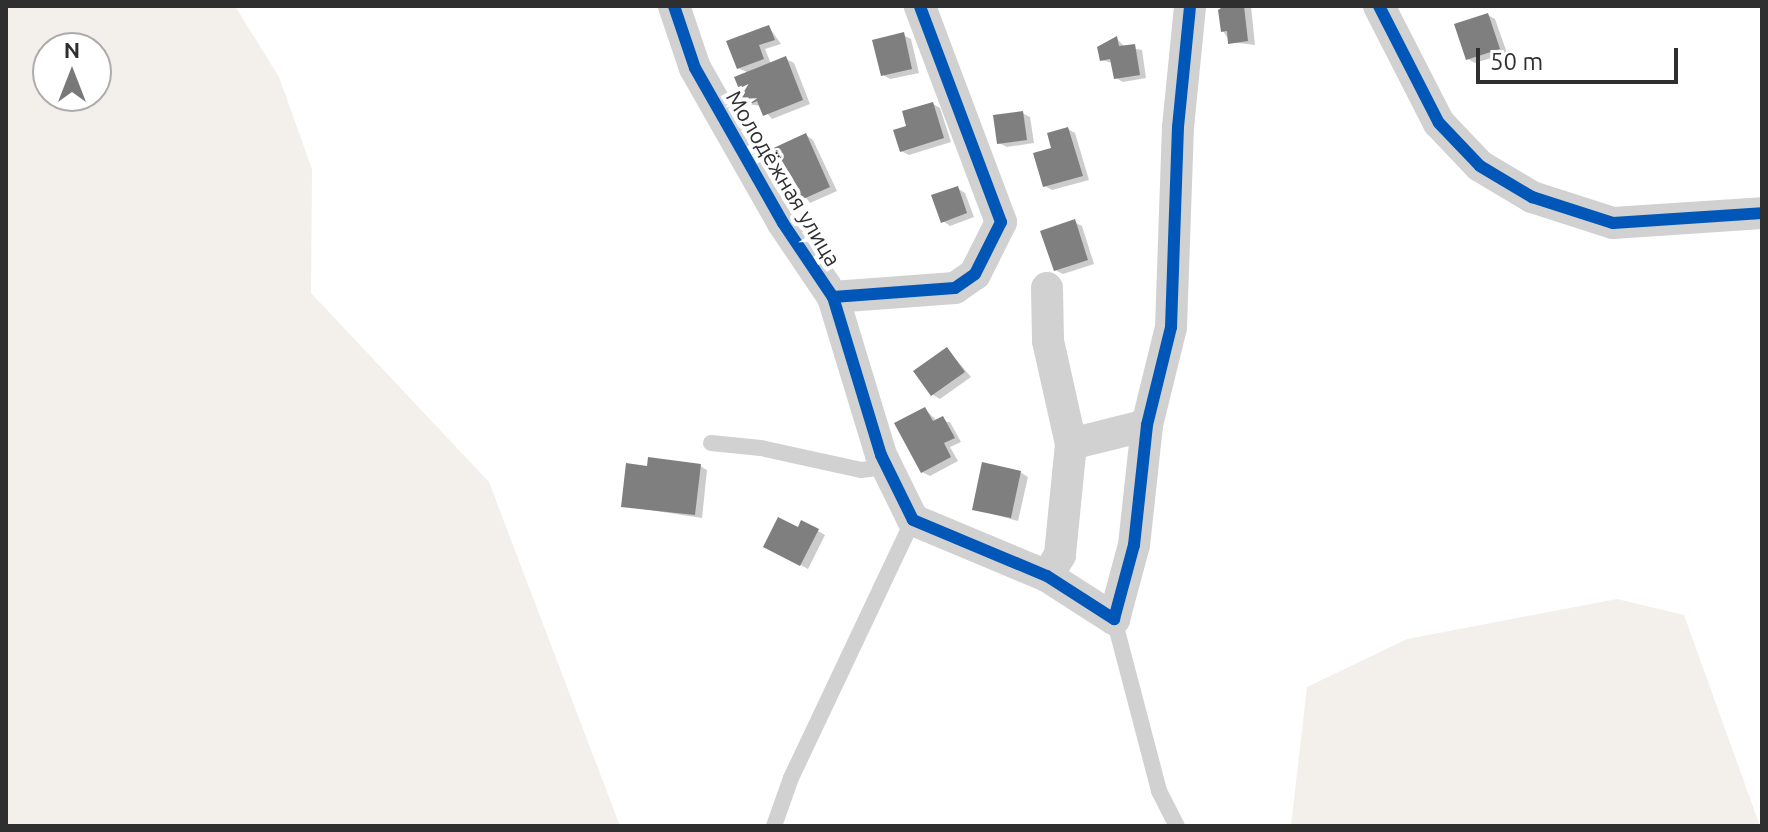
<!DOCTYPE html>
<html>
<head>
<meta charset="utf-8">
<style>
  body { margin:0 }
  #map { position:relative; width:1768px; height:832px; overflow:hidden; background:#fff; font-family:Ubuntu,sans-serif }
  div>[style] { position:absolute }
  .green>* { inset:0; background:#f3f0eb }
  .shadow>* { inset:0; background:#0003 }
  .building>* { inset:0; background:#7f7f7f }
  .service>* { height:16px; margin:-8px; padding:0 8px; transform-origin:8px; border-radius:8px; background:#d1d1d1 }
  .minor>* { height:32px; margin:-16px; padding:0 16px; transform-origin:16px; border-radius:16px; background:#d1d1d1 }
  .cycleway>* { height:12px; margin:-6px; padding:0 6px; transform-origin:6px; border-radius:6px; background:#0057b8 }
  span { translate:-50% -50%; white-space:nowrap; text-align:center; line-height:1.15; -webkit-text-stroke:8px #fff; paint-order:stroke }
  .street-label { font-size:22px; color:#2f2f2f }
  .frame { position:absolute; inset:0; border:8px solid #2f2f2f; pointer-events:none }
  .north { position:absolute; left:32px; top:32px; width:80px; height:80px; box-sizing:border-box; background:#fff; border:2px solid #acacac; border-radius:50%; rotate:0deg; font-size:22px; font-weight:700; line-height:32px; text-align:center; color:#2f2f2f }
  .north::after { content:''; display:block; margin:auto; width:28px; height:36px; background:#787878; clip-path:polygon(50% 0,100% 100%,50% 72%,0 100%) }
  .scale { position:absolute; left:1476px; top:48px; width:202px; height:36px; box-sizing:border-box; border:4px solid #2f2f2f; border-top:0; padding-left:10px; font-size:24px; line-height:28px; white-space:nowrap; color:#2f2f2f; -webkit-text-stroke:6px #fff; paint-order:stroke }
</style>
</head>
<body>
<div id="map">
  <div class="green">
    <div style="clip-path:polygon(evenodd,6px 6px,235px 6px,279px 77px,312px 169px,311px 293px,489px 482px,620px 826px,6px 826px,6px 6px,48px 48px,96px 48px,96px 96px,48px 96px,48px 48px)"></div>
    <div style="clip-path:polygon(1617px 599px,1684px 615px,1760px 826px,1291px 826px,1307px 687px,1407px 639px)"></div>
  </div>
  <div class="shadow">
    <div style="clip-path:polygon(1225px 6px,1251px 6px,1255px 45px,1230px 42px,1223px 31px)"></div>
    <div style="clip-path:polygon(1488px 15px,1495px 19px,1507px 53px,1475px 63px,1468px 59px)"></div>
    <div style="clip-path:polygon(769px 27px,781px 44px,765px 49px,771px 64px,786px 59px,794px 63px,810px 104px,772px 119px,761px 106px,747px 104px,749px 73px,738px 68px)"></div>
    <div style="clip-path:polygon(903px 35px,911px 39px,919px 73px,890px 79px,883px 75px)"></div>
    <div style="clip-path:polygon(1117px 39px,1125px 47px,1142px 50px,1146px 78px,1123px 82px,1116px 78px,1113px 63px,1101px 60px)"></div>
    <div style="clip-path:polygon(933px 104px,940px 108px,951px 142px,909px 155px,901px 151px,908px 127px)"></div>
    <div style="clip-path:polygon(1022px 113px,1030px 117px,1034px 143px,1007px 147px,999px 143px)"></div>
    <div style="clip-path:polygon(1068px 129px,1075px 133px,1089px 180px,1052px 190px,1045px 186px,1053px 149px)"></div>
    <div style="clip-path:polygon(806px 135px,813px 140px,837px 191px,810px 203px,797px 186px,785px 183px)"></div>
    <div style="clip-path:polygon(957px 188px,965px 193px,974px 217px,950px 226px,943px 221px)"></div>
    <div style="clip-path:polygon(1074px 222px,1082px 226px,1094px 264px,1063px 274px,1055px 270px)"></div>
    <div style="clip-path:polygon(947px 349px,971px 377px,940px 399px,933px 395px)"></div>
    <div style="clip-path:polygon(925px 409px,937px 421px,950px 422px,961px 442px,950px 447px,958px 461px,930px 476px,922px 472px)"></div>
    <div style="clip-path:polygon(700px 466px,707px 470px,702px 518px,623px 506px,649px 468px)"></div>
    <div style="clip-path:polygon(1020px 472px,1028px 477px,1018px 521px,974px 509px)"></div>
    <div style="clip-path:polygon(802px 522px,825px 535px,808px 569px,766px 546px,799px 530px)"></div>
  </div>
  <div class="building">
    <div style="clip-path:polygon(1224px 6px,1244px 6px,1248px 41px,1228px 44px,1227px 31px,1221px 32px,1218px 10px)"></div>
    <div style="clip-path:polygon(1488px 13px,1500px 49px,1466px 60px,1454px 24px)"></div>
    <div style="clip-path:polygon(769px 25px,775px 40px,759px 45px,764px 59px,737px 69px,726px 41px)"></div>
    <div style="clip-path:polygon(904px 32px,912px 69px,881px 76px,872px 40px)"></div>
    <div style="clip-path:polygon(1117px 36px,1119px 46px,1135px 44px,1140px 75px,1114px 79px,1110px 59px,1100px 61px,1097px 47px)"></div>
    <div style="clip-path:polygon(786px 56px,803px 100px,763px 116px,757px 101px,746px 106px,734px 77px)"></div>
    <div style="clip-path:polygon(933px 102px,944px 138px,900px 152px,893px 130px,906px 126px,902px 111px)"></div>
    <div style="clip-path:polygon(1023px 111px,1027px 140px,997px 144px,993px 115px)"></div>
    <div style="clip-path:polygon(1068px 127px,1083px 176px,1043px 187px,1033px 153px,1051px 148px,1047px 133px)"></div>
    <div style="clip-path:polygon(806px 133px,830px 187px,801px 200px,792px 181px,783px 185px,767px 151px)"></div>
    <div style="clip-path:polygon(958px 186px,967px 213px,941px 223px,931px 195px)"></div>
    <div style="clip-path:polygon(1075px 219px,1088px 260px,1054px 271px,1040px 231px)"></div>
    <div style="clip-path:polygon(947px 347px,965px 372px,931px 396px,913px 371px)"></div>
    <div style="clip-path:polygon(925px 407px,933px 421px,943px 416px,955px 438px,944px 443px,951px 457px,921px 473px,894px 423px)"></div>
    <div style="clip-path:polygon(648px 457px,701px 464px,695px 515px,621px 507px,626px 463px,647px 466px)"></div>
    <div style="clip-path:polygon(982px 462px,1021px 471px,1011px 518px,972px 510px)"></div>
    <div style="clip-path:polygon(778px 517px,798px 527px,801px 520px,819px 529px,800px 566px,763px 547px)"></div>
  </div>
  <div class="service">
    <div style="left:711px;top:443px;width:50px;rotate:5.7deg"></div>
    <div style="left:761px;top:448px;width:102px;rotate:12.4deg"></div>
    <div style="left:861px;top:470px;width:26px;rotate:-7deg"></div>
    <div style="left:1114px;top:619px;width:178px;rotate:75.3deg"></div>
    <div style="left:1159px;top:791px;width:39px;rotate:63deg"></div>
    <div style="left:774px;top:826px;width:51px;rotate:-70.5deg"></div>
    <div style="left:791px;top:778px;width:285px;rotate:-64.7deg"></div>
  </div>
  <div class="minor">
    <div style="left:674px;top:6px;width:65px;rotate:71.3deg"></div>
    <div style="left:695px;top:68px;width:178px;rotate:60.4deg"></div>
    <div style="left:783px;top:223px;width:89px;rotate:56deg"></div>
    <div style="left:833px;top:297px;width:165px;rotate:73.1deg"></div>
    <div style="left:881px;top:455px;width:72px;rotate:63.8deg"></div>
    <div style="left:913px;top:520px;width:145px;rotate:22.7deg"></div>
    <div style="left:1047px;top:576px;width:80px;rotate:32.7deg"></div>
    <div style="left:1114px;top:619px;width:77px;rotate:-74.9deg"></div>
    <div style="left:1134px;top:545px;width:121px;rotate:-83.8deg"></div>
    <div style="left:1147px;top:425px;width:101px;rotate:-76.2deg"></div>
    <div style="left:1171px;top:327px;width:200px;rotate:-88deg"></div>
    <div style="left:1178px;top:127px;width:122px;rotate:-84.3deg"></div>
    <div style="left:1379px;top:6px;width:131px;rotate:62.9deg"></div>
    <div style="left:1439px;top:123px;width:59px;rotate:46.4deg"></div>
    <div style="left:1480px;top:166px;width:61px;rotate:30.8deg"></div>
    <div style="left:1532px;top:197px;width:85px;rotate:17.8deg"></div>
    <div style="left:1613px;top:223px;width:149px;rotate:-3.8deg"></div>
    <div style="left:1047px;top:288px;width:53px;rotate:88.9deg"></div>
    <div style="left:1048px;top:341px;width:106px;rotate:77.4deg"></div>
    <div style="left:1071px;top:444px;width:112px;rotate:95.7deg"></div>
    <div style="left:1060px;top:555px;width:25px;rotate:122deg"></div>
    <div style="left:833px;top:297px;width:122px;rotate:-4.2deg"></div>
    <div style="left:955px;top:288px;width:24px;rotate:-35deg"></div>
    <div style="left:975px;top:274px;width:58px;rotate:-63.4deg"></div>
    <div style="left:1001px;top:222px;width:231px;rotate:-110.6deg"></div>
    <div style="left:1071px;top:444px;width:78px;rotate:-14deg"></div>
  </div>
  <div class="cycleway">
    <div style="left:674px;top:6px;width:65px;rotate:71.3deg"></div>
    <div style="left:695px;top:68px;width:178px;rotate:60.4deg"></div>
    <div style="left:783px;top:223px;width:89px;rotate:56deg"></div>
    <div style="left:833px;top:297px;width:165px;rotate:73.1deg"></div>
    <div style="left:881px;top:455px;width:72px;rotate:63.8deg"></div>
    <div style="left:913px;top:520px;width:145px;rotate:22.7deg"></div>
    <div style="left:1047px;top:576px;width:80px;rotate:32.7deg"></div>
    <div style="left:1114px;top:619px;width:77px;rotate:-74.9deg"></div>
    <div style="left:1134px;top:545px;width:121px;rotate:-83.8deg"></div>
    <div style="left:1147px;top:425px;width:101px;rotate:-76.2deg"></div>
    <div style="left:1171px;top:327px;width:200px;rotate:-88deg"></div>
    <div style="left:1178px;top:127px;width:122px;rotate:-84.3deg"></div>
    <div style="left:1379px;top:6px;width:131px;rotate:62.9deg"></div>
    <div style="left:1439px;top:123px;width:59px;rotate:46.4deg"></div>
    <div style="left:1480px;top:166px;width:61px;rotate:30.8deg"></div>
    <div style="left:1532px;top:197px;width:85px;rotate:17.8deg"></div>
    <div style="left:1613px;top:223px;width:149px;rotate:-3.8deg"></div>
    <div style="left:833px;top:297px;width:122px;rotate:-4.2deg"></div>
    <div style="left:955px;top:288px;width:24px;rotate:-35deg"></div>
    <div style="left:975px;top:274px;width:58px;rotate:-63.4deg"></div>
    <div style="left:1001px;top:222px;width:231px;rotate:-110.6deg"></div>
  </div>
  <div class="street-label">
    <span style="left:784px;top:178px;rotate:59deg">Молодёжная улица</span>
  </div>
  <div class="frame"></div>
  <div class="north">N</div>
  <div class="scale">50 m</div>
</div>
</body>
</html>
